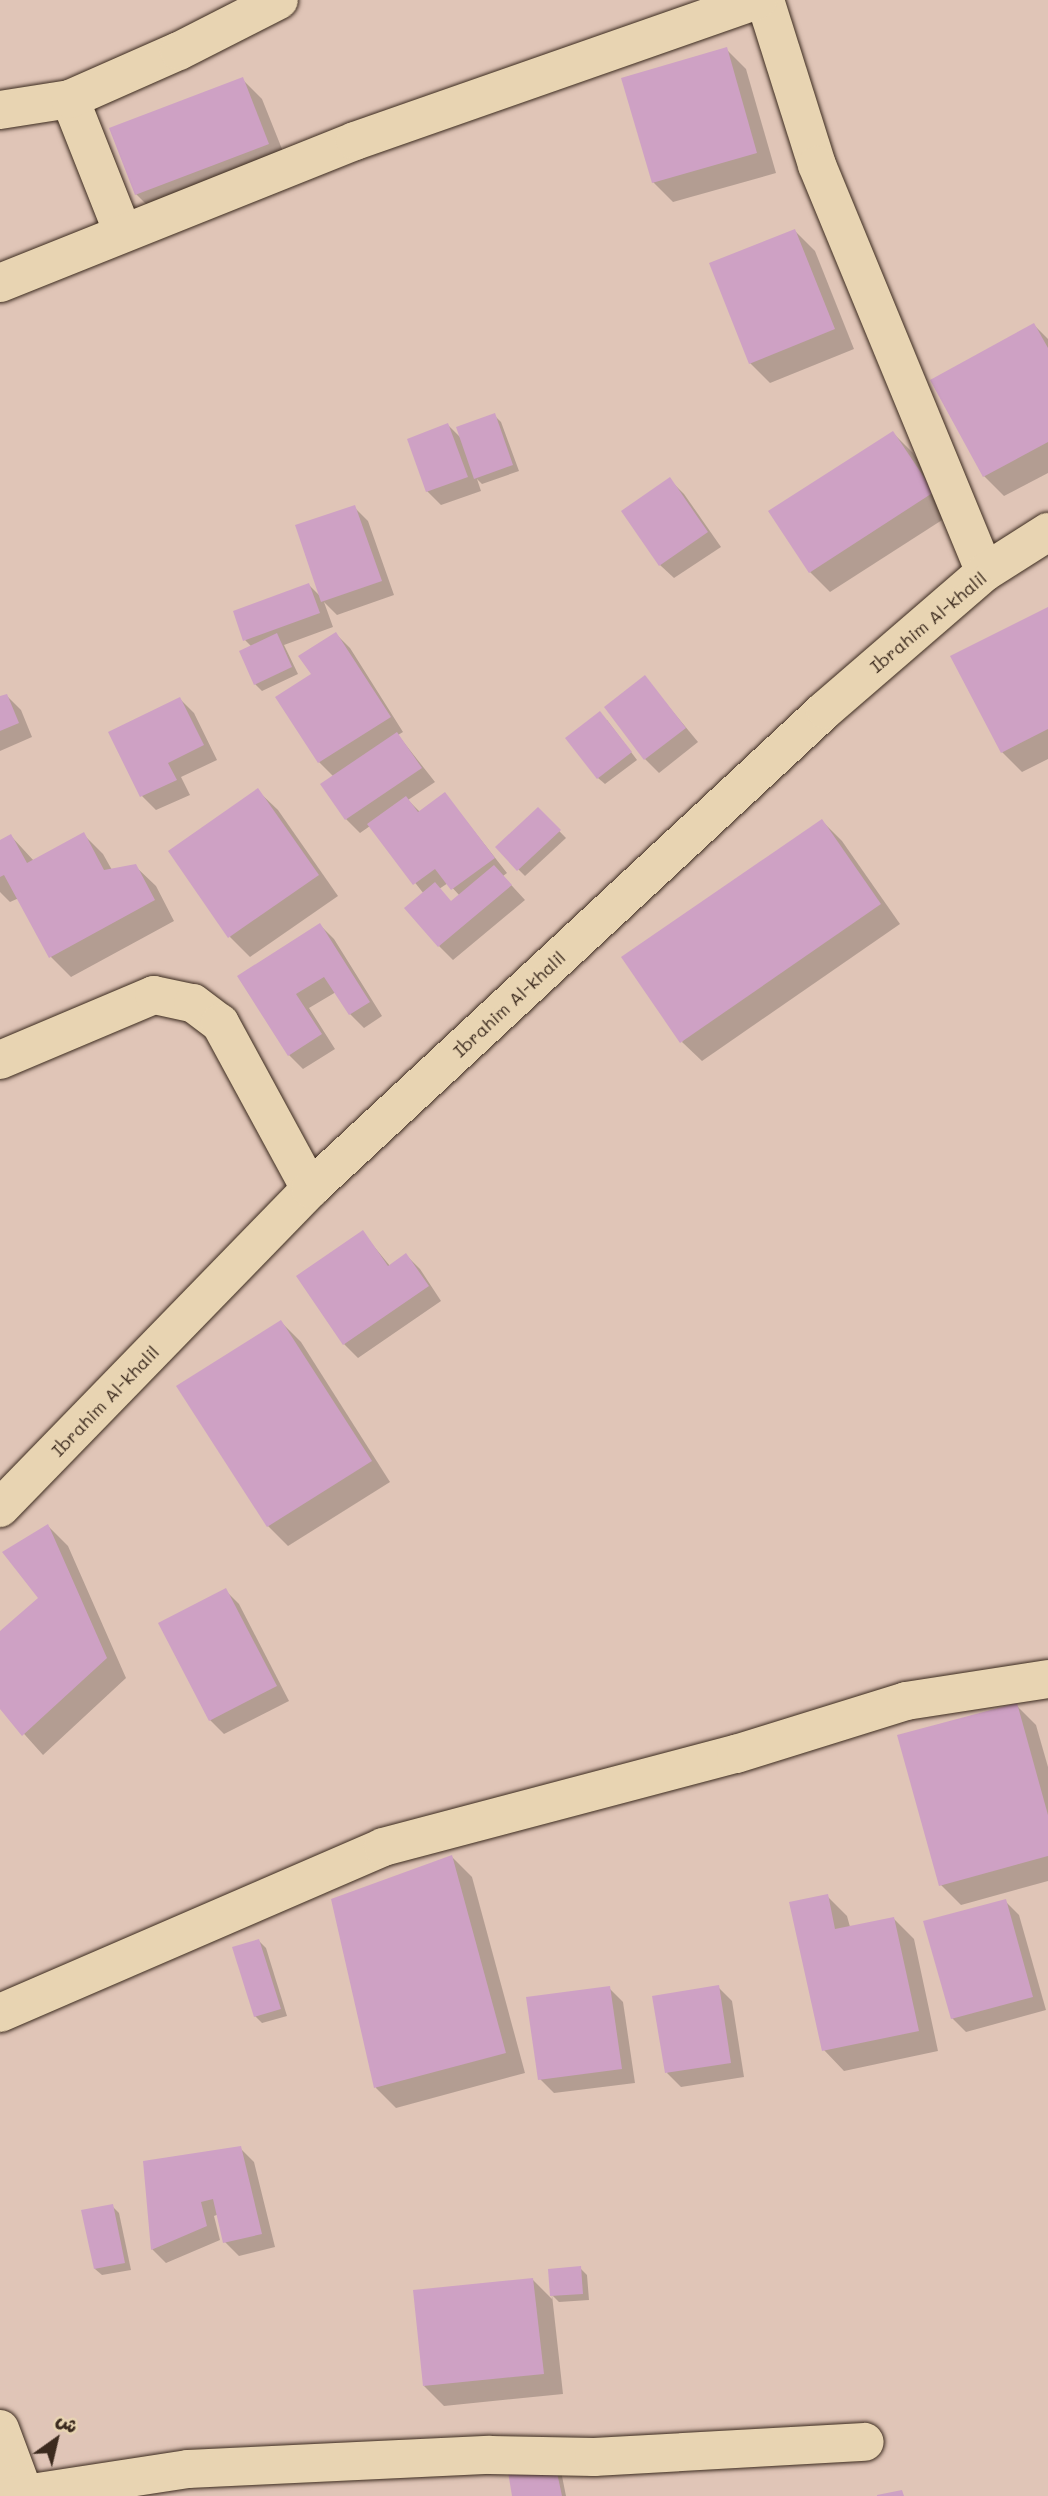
<!DOCTYPE html>
<html>
<head>
<meta charset="utf-8">
<style>
  body { margin:0 }
  #map { position:relative; width:1048px; height:2496px; overflow:hidden; background:#e0c5b7; font-family:Mali,"Playpen Sans Arabic",sans-serif }
  div>[style] { position:absolute }
  .shadow>* { inset:0; background:#0003 }
  .building>* { inset:0; background:#cea1c4 }
  .roads { filter:drop-shadow(0 0 2px #3b2a1e) drop-shadow(0 0 2px #3b2a1e) }
  .minor>* { height:38px; margin:-19px; padding:0 19px; transform-origin:19px; border-radius:19px; background:#e8d4b2 }
  span { translate:-50% -50%; white-space:nowrap; text-align:center; line-height:1.15; -webkit-text-stroke:7px #e8d4b2; paint-order:stroke }
  .street-label { font-size:18px; color:#3b2a1e }
  .north { position:absolute; left:21px; top:2405px; width:70px; height:70px; -webkit-text-stroke:5px #e8d4b2; paint-order:stroke; rotate:34deg; font-size:19px; font-weight:700; line-height:28px; text-align:center; color:#3b2a1e }
  .north::after { content:''; display:block; margin:auto; width:24px; height:32px; background:#3b2a1e; clip-path:polygon(50% 0,100% 100%,50% 72%,0 100%) }
</style>
</head>
<body>
<div id="map">
  <div class="shadow">
    <div style="clip-path:polygon(726px 49px,746px 69px,776px 173px,673px 202px,653px 182px)"></div>
    <div style="clip-path:polygon(242px 79px,262px 99px,288px 164px,156px 214px,136px 194px)"></div>
    <div style="clip-path:polygon(795px 231px,815px 251px,854px 349px,770px 383px,750px 363px)"></div>
    <div style="clip-path:polygon(1034px 325px,1048px 339px,1048px 473px,1004px 496px,984px 476px)"></div>
    <div style="clip-path:polygon(494px 415px,501px 422px,519px 471px,482px 484px,477px 479px,481px 491px,441px 505px,427px 491px,448px 425px,462px 439px)"></div>
    <div style="clip-path:polygon(893px 433px,913px 453px,953px 513px,830px 592px,810px 572px)"></div>
    <div style="clip-path:polygon(670px 480px,684px 494px,721px 547px,674px 578px,660px 565px)"></div>
    <div style="clip-path:polygon(354px 507px,368px 521px,394px 595px,337px 615px,324px 602px,333px 627px,284px 645px,298px 674px,262px 691px,255px 684px,252px 647px,245px 640px,309px 585px,322px 598px)"></div>
    <div style="clip-path:polygon(1048px 608px,1048px 759px,1022px 772px,1002px 752px)"></div>
    <div style="clip-path:polygon(evenodd,336px 634px,350px 648px,403px 732px,398px 735px,435px 782px,408px 800px,420px 812px,445px 794px,507px 873px,503px 876px,525px 900px,453px 960px,439px 946px,424px 894px,370px 826px,360px 833px,346px 819px,334px 777px,319px 762px,313px 675px,336px 634px,448px 883px,460px 896px,452px 903px,439px 889px,448px 883px)"></div>
    <div style="clip-path:polygon(645px 678px,698px 742px,659px 773px,645px 759px)"></div>
    <div style="clip-path:polygon(7px 696px,21px 710px,32px 737px,0 751px,0 698px)"></div>
    <div style="clip-path:polygon(180px 699px,194px 713px,217px 760px,181px 777px,190px 795px,156px 810px,142px 796px,111px 733px)"></div>
    <div style="clip-path:polygon(607px 720px,637px 760px,605px 784px,598px 778px)"></div>
    <div style="clip-path:polygon(258px 791px,278px 810px,338px 896px,250px 957px,230px 937px)"></div>
    <div style="clip-path:polygon(538px 809px,566px 838px,525px 876px,497px 848px)"></div>
    <div style="clip-path:polygon(822px 821px,842px 841px,900px 924px,702px 1061px,682px 1042px)"></div>
    <div style="clip-path:polygon(83px 834px,103px 854px,112px 870px,135px 866px,156px 886px,174px 921px,71px 977px,51px 957px,19px 898px,10px 902px,0 892px,0 842px,11px 836px,34px 861px)"></div>
    <div style="clip-path:polygon(320px 925px,334px 939px,382px 1016px,364px 1028px,350px 1014px,336px 992px,309px 1008px,335px 1049px,303px 1069px,289px 1055px,240px 976px)"></div>
    <div style="clip-path:polygon(363px 1233px,390px 1266px,406px 1255px,420px 1269px,441px 1301px,358px 1358px,344px 1344px)"></div>
    <div style="clip-path:polygon(281px 1322px,301px 1342px,390px 1482px,288px 1546px,268px 1526px,178px 1387px)"></div>
    <div style="clip-path:polygon(48px 1526px,68px 1546px,126px 1678px,43px 1755px,0 1707px,0 1634px,40px 1598px)"></div>
    <div style="clip-path:polygon(225px 1590px,239px 1604px,289px 1701px,224px 1734px,210px 1720px)"></div>
    <div style="clip-path:polygon(1016px 1705px,1036px 1725px,1048px 1767px,1048px 1881px,961px 1905px,941px 1885px)"></div>
    <div style="clip-path:polygon(452px 1857px,472px 1877px,525px 2073px,396px 2108px,376px 2088px,333px 1900px)"></div>
    <div style="clip-path:polygon(827px 1896px,847px 1916px,850px 1927px,894px 1919px,914px 1939px,938px 2051px,844px 2071px,824px 2050px)"></div>
    <div style="clip-path:polygon(1005px 1901px,1019px 1915px,1046px 2010px,966px 2032px,952px 2018px)"></div>
    <div style="clip-path:polygon(259px 1941px,266px 1948px,287px 2016px,262px 2023px,255px 2016px)"></div>
    <div style="clip-path:polygon(718px 1987px,732px 2001px,744px 2077px,681px 2087px,667px 2073px)"></div>
    <div style="clip-path:polygon(609px 1988px,623px 2002px,635px 2083px,554px 2093px,540px 2079px)"></div>
    <div style="clip-path:polygon(240px 2148px,254px 2162px,275px 2247px,239px 2256px,225px 2242px,219px 2214px,214px 2216px,220px 2240px,166px 2263px,152px 2249px)"></div>
    <div style="clip-path:polygon(112px 2206px,119px 2213px,131px 2270px,102px 2275px,95px 2269px)"></div>
    <div style="clip-path:polygon(580px 2268px,587px 2275px,589px 2300px,559px 2302px,552px 2295px,563px 2394px,444px 2406px,424px 2386px,533px 2280px,552px 2299px,550px 2271px)"></div>
    <div style="clip-path:polygon(561px 2471px,566px 2496px,514px 2496px)"></div>
  </div>
  <div class="building">
    <div style="clip-path:polygon(727px 47px,757px 153px,652px 183px,621px 78px)"></div>
    <div style="clip-path:polygon(243px 77px,269px 144px,135px 195px,109px 128px)"></div>
    <div style="clip-path:polygon(795px 229px,835px 329px,749px 364px,709px 263px)"></div>
    <div style="clip-path:polygon(1034px 323px,1048px 348px,1048px 442px,983px 477px,930px 380px)"></div>
    <div style="clip-path:polygon(495px 413px,513px 465px,474px 479px,456px 427px)"></div>
    <div style="clip-path:polygon(448px 423px,468px 477px,426px 492px,407px 439px)"></div>
    <div style="clip-path:polygon(893px 431px,934px 492px,809px 573px,768px 511px)"></div>
    <div style="clip-path:polygon(670px 477px,708px 532px,659px 566px,621px 511px)"></div>
    <div style="clip-path:polygon(355px 505px,382px 581px,321px 602px,295px 525px)"></div>
    <div style="clip-path:polygon(309px 583px,320px 613px,243px 641px,233px 611px)"></div>
    <div style="clip-path:polygon(1048px 607px,1048px 729px,1001px 753px,950px 656px)"></div>
    <div style="clip-path:polygon(336px 632px,391px 717px,318px 763px,275px 697px,311px 674px,298px 656px)"></div>
    <div style="clip-path:polygon(277px 633px,292px 667px,254px 685px,239px 651px)"></div>
    <div style="clip-path:polygon(645px 675px,686px 728px,644px 760px,604px 707px)"></div>
    <div style="clip-path:polygon(7px 694px,19px 723px,0 731px,0 696px)"></div>
    <div style="clip-path:polygon(180px 697px,204px 745px,168px 763px,177px 780px,140px 797px,108px 732px)"></div>
    <div style="clip-path:polygon(600px 711px,632px 752px,597px 779px,565px 738px)"></div>
    <div style="clip-path:polygon(397px 732px,422px 768px,345px 820px,320px 784px)"></div>
    <div style="clip-path:polygon(258px 788px,319px 875px,228px 938px,168px 851px)"></div>
    <div style="clip-path:polygon(445px 792px,495px 858px,451px 890px,435px 869px,413px 885px,367px 824px,406px 796px,418px 812px)"></div>
    <div style="clip-path:polygon(538px 807px,561px 830px,517px 871px,495px 847px)"></div>
    <div style="clip-path:polygon(822px 819px,881px 904px,680px 1043px,621px 957px)"></div>
    <div style="clip-path:polygon(84px 832px,104px 870px,136px 864px,155px 900px,49px 958px,4px 875px,0 877px,0 840px,11px 834px,27px 863px)"></div>
    <div style="clip-path:polygon(494px 865px,512px 885px,438px 947px,404px 908px,435px 882px,451px 901px)"></div>
    <div style="clip-path:polygon(320px 923px,370px 1002px,349px 1015px,324px 977px,296px 994px,322px 1034px,288px 1056px,237px 976px)"></div>
    <div style="clip-path:polygon(363px 1230px,388px 1266px,406px 1253px,429px 1286px,343px 1345px,296px 1276px)"></div>
    <div style="clip-path:polygon(281px 1320px,372px 1461px,267px 1527px,176px 1386px)"></div>
    <div style="clip-path:polygon(48px 1524px,107px 1658px,22px 1736px,0 1709px,0 1631px,38px 1598px,2px 1552px)"></div>
    <div style="clip-path:polygon(226px 1588px,277px 1686px,209px 1721px,158px 1623px)"></div>
    <div style="clip-path:polygon(1017px 1703px,1048px 1815px,1048px 1856px,939px 1886px,897px 1735px)"></div>
    <div style="clip-path:polygon(452px 1855px,506px 2053px,374px 2088px,331px 1899px)"></div>
    <div style="clip-path:polygon(828px 1894px,835px 1929px,894px 1917px,919px 2031px,822px 2051px,789px 1902px)"></div>
    <div style="clip-path:polygon(1006px 1899px,1033px 1997px,951px 2019px,923px 1921px)"></div>
    <div style="clip-path:polygon(259px 1939px,281px 2009px,254px 2017px,232px 1947px)"></div>
    <div style="clip-path:polygon(719px 1985px,731px 2063px,665px 2073px,652px 1996px)"></div>
    <div style="clip-path:polygon(610px 1986px,622px 2069px,538px 2080px,526px 1997px)"></div>
    <div style="clip-path:polygon(241px 2146px,262px 2234px,223px 2243px,213px 2199px,201px 2202px,207px 2226px,151px 2250px,143px 2161px)"></div>
    <div style="clip-path:polygon(113px 2204px,125px 2263px,94px 2269px,81px 2210px)"></div>
    <div style="clip-path:polygon(581px 2266px,583px 2294px,550px 2296px,548px 2269px)"></div>
    <div style="clip-path:polygon(533px 2278px,544px 2374px,423px 2386px,413px 2290px)"></div>
    <div style="clip-path:polygon(555px 2463px,562px 2496px,512px 2496px,508px 2472px)"></div>
    <div style="clip-path:polygon(902px 2490px,904px 2496px,877px 2496px,877px 2495px)"></div>
  </div>
  <div class="roads">
    <div class="minor">
      <div style="left:765px;top:0;width:173px;rotate:72.5deg"></div>
      <div style="left:817px;top:165px;width:440px;rotate:67.6deg"></div>
      <div style="left:70px;top:99px;width:144px;rotate:68.4deg"></div>
      <div style="left:0;top:110px;width:71px;rotate:-8.9deg"></div>
      <div style="left:70px;top:99px;width:119px;rotate:-23.8deg"></div>
      <div style="left:179px;top:51px;width:112px;rotate:-27deg"></div>
      <div style="left:0;top:283px;width:382px;rotate:-21.8deg"></div>
      <div style="left:355px;top:141px;width:427px;rotate:-19.3deg"></div>
      <div style="left:0;top:1060px;width:167px;rotate:-22.9deg"></div>
      <div style="left:154px;top:995px;width:40px;rotate:12deg"></div>
      <div style="left:193px;top:1003px;width:34px;rotate:37deg"></div>
      <div style="left:220px;top:1023px;width:189px;rotate:61.5deg"></div>
      <div style="left:0;top:1508px;width:445px;rotate:-45.8deg"></div>
      <div style="left:310px;top:1189px;width:703px;rotate:-42.93deg"></div>
      <div style="left:825px;top:710px;width:211px;rotate:-40.8deg"></div>
      <div style="left:985px;top:572px;width:75px;rotate:-32.4deg"></div>
      <div style="left:0;top:2013px;width:417px;rotate:-23.4deg"></div>
      <div style="left:383px;top:1847px;width:365px;rotate:-14.8deg"></div>
      <div style="left:736px;top:1754px;width:178px;rotate:-17.3deg"></div>
      <div style="left:906px;top:1701px;width:144px;rotate:-8.8deg"></div>
      <div style="left:0;top:2429px;width:72px;rotate:69.5deg"></div>
      <div style="left:12px;top:2496px;width:178px;rotate:-8.7deg"></div>
      <div style="left:188px;top:2469px;width:302px;rotate:-2.7deg"></div>
      <div style="left:490px;top:2455px;width:104px;rotate:1.1deg"></div>
      <div style="left:594px;top:2457px;width:271px;rotate:-3.2deg"></div>
    </div>
  </div>
  <div class="street-label">
    <span style="left:928px;top:622px;rotate:-40deg">Ibrahim Al-khalil</span>
    <span style="left:509px;top:1004px;rotate:-43deg">Ibrahim Al-khalil</span>
    <span style="left:105px;top:1401px;rotate:-46deg">Ibrahim Al-khalil</span>
  </div>
  <div class="north">ش</div>
</div>
</body>
</html>
